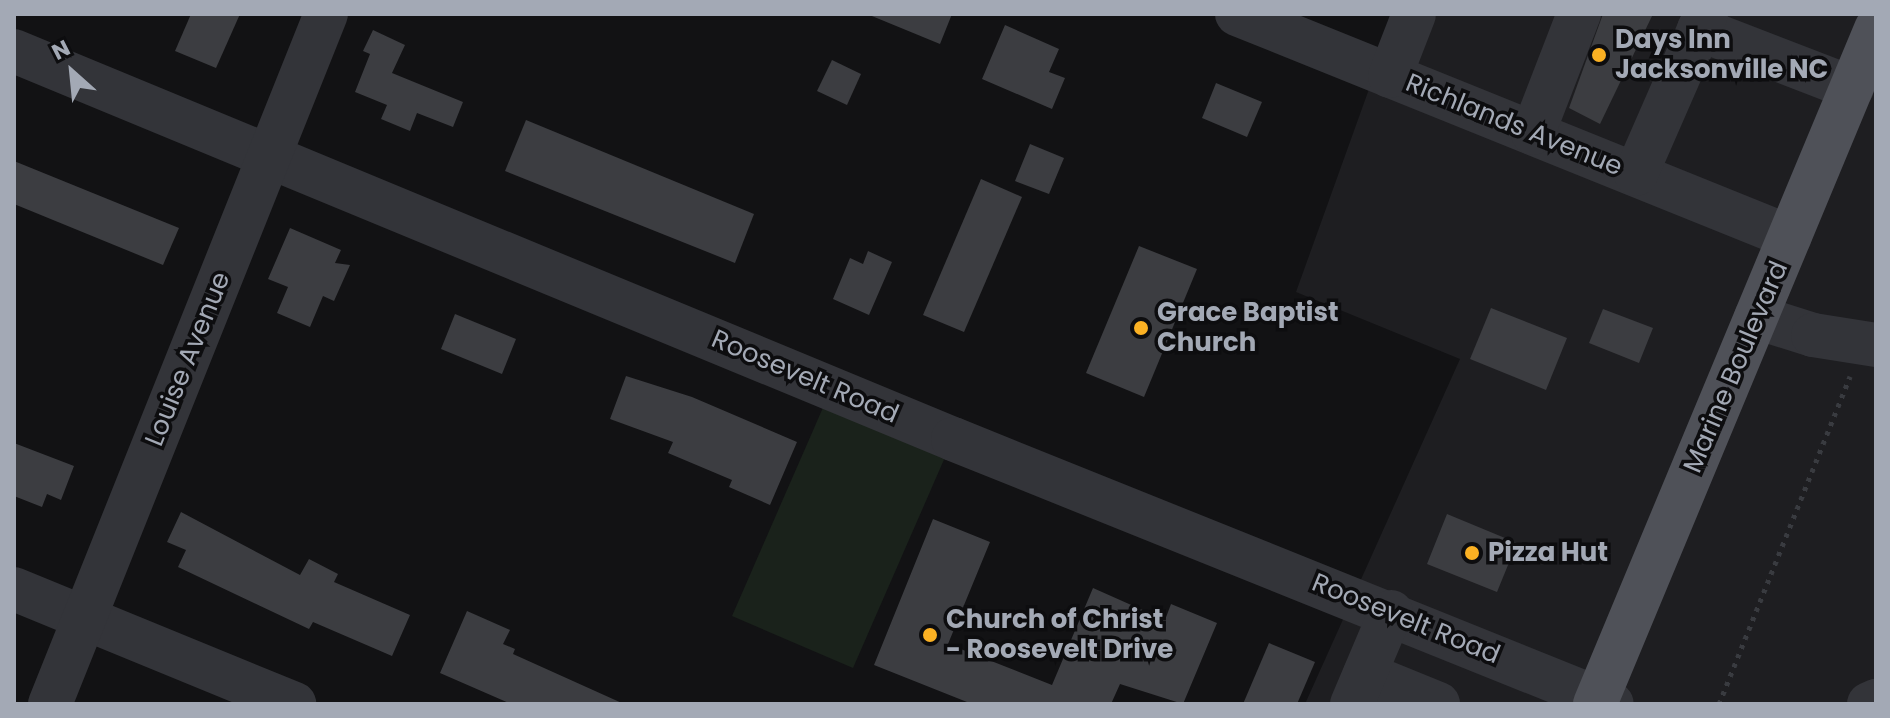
<!DOCTYPE html>
<html>
<head>
<meta charset="utf-8">
<style>
  body { margin:0 }
  #map { position:relative; width:1890px; height:718px; overflow:hidden; background:#121214; font-family:Poppins,sans-serif }
  div>[style] { position:absolute }
  .built>* { inset:0; background:#1e1e21 }
  .green>* { inset:0; background:#1a221b }
  .building>* { inset:0; background:#3c3d41 }
  .path>* { height:5px; margin-top:-2.5px; transform-origin:0; background:repeating-linear-gradient(90deg,#393b40 0 4px,transparent 0 10px) }
  .minor>* { height:44px; margin:-22px; padding:0 22px; transform-origin:22px; border-radius:22px; background:#333439 }
  .major>* { height:44px; margin:-22px; padding:0 22px; transform-origin:22px; border-radius:22px; background:#4f5158 }
  .dots>* { width:22px; height:22px; translate:-50% -50%; box-sizing:border-box; border:4px solid #0d0d0f; border-radius:50% }
  span { translate:-50% -50%; white-space:nowrap; text-align:center; line-height:1.15; -webkit-text-stroke:7px #0d0d0f; paint-order:stroke }
  .poi-label { font-size:26px; color:#a3a9b5; font-weight:700 }
  .left { translate:0 -50%; text-align:left }
  .street-label { font-size:26px; color:#a3a9b5 }
  .frame { position:absolute; inset:0; border:16px solid #a3a9b5; pointer-events:none }
  .north { position:absolute; left:32px; top:32px; width:80px; height:80px; -webkit-text-stroke:6px #0d0d0f; paint-order:stroke; rotate:333deg; font-size:22px; font-weight:700; line-height:32px; text-align:center; color:#a3a9b5 }
  .north::after { content:''; display:block; margin:auto; width:28px; height:36px; background:#a3a9b5; clip-path:polygon(50% 0,100% 100%,50% 72%,0 100%) }
</style>
</head>
<body>
<div id="map">
  <div class="built">
    <div style="clip-path:polygon(1396px 14px,1876px 14px,1876px 704px,1305px 704px,1460px 359px,1296px 292px)"></div>
  </div>
  <div class="green">
    <div style="clip-path:polygon(832px 387px,953px 439px,853px 668px,732px 616px)"></div>
  </div>
  <div class="building">
    <div style="clip-path:polygon(191px 14px,240px 14px,216px 68px,175px 51px)"></div>
    <div style="clip-path:polygon(867px 14px,952px 14px,940px 44px)"></div>
    <div style="clip-path:polygon(1603px 14px,1653px 14px,1600px 124px,1569px 108px)"></div>
    <div style="clip-path:polygon(1005px 25px,1059px 49px,1049px 72px,1065px 78px,1052px 109px,982px 79px)"></div>
    <div style="clip-path:polygon(373px 30px,405px 45px,392px 73px,463px 102px,453px 127px,417px 113px,410px 131px,381px 119px,387px 105px,355px 92px,370px 54px,363px 51px)"></div>
    <div style="clip-path:polygon(832px 60px,861px 74px,847px 105px,817px 91px)"></div>
    <div style="clip-path:polygon(1216px 83px,1262px 102px,1247px 137px,1202px 118px)"></div>
    <div style="clip-path:polygon(526px 120px,754px 214px,735px 263px,505px 171px)"></div>
    <div style="clip-path:polygon(1030px 144px,1064px 158px,1049px 194px,1015px 181px)"></div>
    <div style="clip-path:polygon(14px 161px,179px 228px,163px 265px,14px 204px)"></div>
    <div style="clip-path:polygon(981px 179px,1022px 197px,964px 332px,923px 315px)"></div>
    <div style="clip-path:polygon(290px 228px,341px 250px,335px 263px,350px 265px,334px 301px,323px 296px,310px 327px,277px 313px,288px 287px,268px 279px)"></div>
    <div style="clip-path:polygon(1139px 246px,1197px 269px,1144px 397px,1086px 373px)"></div>
    <div style="clip-path:polygon(868px 251px,892px 262px,869px 315px,833px 299px,850px 258px,863px 264px)"></div>
    <div style="clip-path:polygon(1491px 308px,1567px 338px,1546px 390px,1470px 359px)"></div>
    <div style="clip-path:polygon(1603px 309px,1653px 328px,1639px 363px,1589px 343px)"></div>
    <div style="clip-path:polygon(455px 314px,516px 339px,502px 374px,441px 349px)"></div>
    <div style="clip-path:polygon(626px 376px,692px 397px,797px 442px,770px 505px,729px 487px,732px 480px,668px 453px,673px 442px,610px 419px)"></div>
    <div style="clip-path:polygon(14px 443px,74px 466px,61px 500px,47px 494px,42px 507px,14px 496px)"></div>
    <div style="clip-path:polygon(181px 512px,300px 575px,309px 559px,338px 574px,334px 582px,410px 615px,392px 656px,313px 622px,309px 629px,178px 567px,186px 550px,167px 542px)"></div>
    <div style="clip-path:polygon(1447px 514px,1517px 543px,1497px 592px,1427px 564px)"></div>
    <div style="clip-path:polygon(933px 519px,990px 542px,948px 644px,1052px 685px,1093px 588px,1165px 620px,1171px 604px,1217px 623px,1183px 704px,1120px 684px,1111px 704px,972px 704px,874px 665px)"></div>
    <div style="clip-path:polygon(467px 611px,510px 630px,503px 644px,515px 649px,513px 654px,624px 704px,511px 704px,440px 673px)"></div>
    <div style="clip-path:polygon(1269px 643px,1315px 662px,1297px 704px,1243px 704px)"></div>
  </div>
  <div class="path">
    <div style="left:1719px;top:704px;width:353px;rotate:-68.2deg"></div>
  </div>
  <div class="minor">
    <div style="left:1237px;top:14px;width:596px;rotate:21.96deg"></div>
    <div style="left:1699px;top:29px;width:164px;rotate:21.1deg"></div>
    <div style="left:14px;top:51px;width:1016px;rotate:22.45deg"></div>
    <div style="left:953px;top:439px;width:710px;rotate:21.91deg"></div>
    <div style="left:1390px;top:76px;width:66px;rotate:-68.8deg"></div>
    <div style="left:1533px;top:133px;width:128px;rotate:-68.9deg"></div>
    <div style="left:1636px;top:174px;width:175px;rotate:-66.4deg"></div>
    <div style="left:1756px;top:317px;width:60px;rotate:17.5deg"></div>
    <div style="left:1813px;top:335px;width:64px;rotate:9deg"></div>
    <div style="left:14px;top:589px;width:303px;rotate:22.3deg"></div>
    <div style="left:1365px;top:674px;width:79px;rotate:22.3deg"></div>
    <div style="left:50px;top:704px;width:743px;rotate:-68.2deg"></div>
    <div style="left:1352px;top:704px;width:100px;rotate:-67deg"></div>
    <div style="left:1869px;top:704px;width:8px;rotate:-23deg"></div>
  </div>
  <div class="major">
    <div style="left:1595px;top:704px;width:731px;rotate:-67.4deg"></div>
  </div>
  <div class="dots">
    <div style="left:1599px;top:55px;background:#fbb123"></div>
    <div style="left:1141px;top:328px;background:#fbb123"></div>
    <div style="left:1472px;top:553px;background:#fbb123"></div>
    <div style="left:930px;top:635px;background:#fbb123"></div>
  </div>
  <div class="poi-label">
    <span class="left" style="left:1615px;top:55px">Days Inn<br>Jacksonville NC</span>
    <span class="left" style="left:1157px;top:328px">Grace Baptist<br>Church</span>
    <span class="left" style="left:1488px;top:553px">Pizza Hut</span>
    <span class="left" style="left:946px;top:635px">Church of Christ<br>- Roosevelt Drive</span>
  </div>
  <div class="street-label">
    <span style="left:1514px;top:125px;rotate:22deg">Richlands Avenue</span>
    <span style="left:188px;top:359px;rotate:-68deg">Louise Avenue</span>
    <span style="left:1736px;top:367px;rotate:-67deg">Marine Boulevard</span>
    <span style="left:805px;top:377px;rotate:23deg">Roosevelt Road</span>
    <span style="left:1406px;top:619px;rotate:22deg">Roosevelt Road</span>
  </div>
  <div class="frame"></div>
  <div class="north">N</div>
</div>
</body>
</html>
